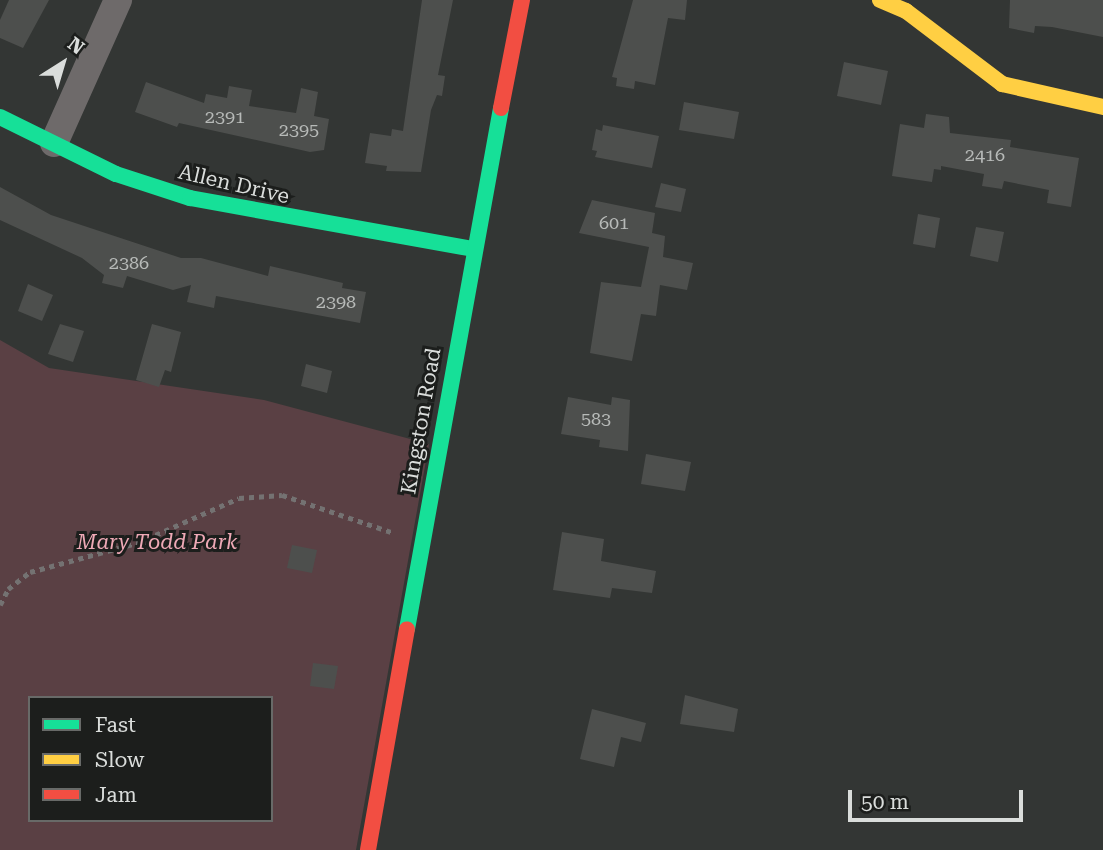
<!DOCTYPE html>
<html>
<head>
<meta charset="utf-8">
<style>
  body { margin:0 }
  #map { position:relative; width:1103px; height:850px; overflow:hidden; background:#333634; font-family:"Roboto Serif",serif }
  div>[style] { position:absolute }
  .green>* { inset:0; background:#5a4044 }
  .building>* { inset:0; background:#4d4f4d }
  .path>* { height:4.5px; margin-top:-2.25px; transform-origin:0; background:repeating-linear-gradient(90deg,#747272 0 5px,transparent 0 10px) }
  .street>* { height:28px; margin:-14px; padding:0 14px; transform-origin:14px; border-radius:14px; background:#6e6a6a }
  .fast>* { height:16px; margin:-8px; padding:0 8px; transform-origin:8px; border-radius:8px; background:#16e098 }
  .slow>* { height:16px; margin:-8px; padding:0 8px; transform-origin:8px; border-radius:8px; background:#ffcf43 }
  .jam>* { height:16px; margin:-8px; padding:0 8px; transform-origin:8px; border-radius:8px; background:#f24e42 }
  span { translate:-50% -50%; white-space:nowrap; text-align:center; line-height:1.15; -webkit-text-stroke:6px #1c1e1c; paint-order:stroke }
  .number-label { font-size:18px; color:#b7bab8 }
  .number-label span { -webkit-text-stroke-width:0 }
  .street-label { font-size:21px; color:#dadddb }
  .park-label { font-size:21px; color:#eea9b6; font-style:italic }
  .legend { position:absolute; left:28px; top:696px; width:245px; height:126px; box-sizing:border-box; background:#1c1e1c; border:2px solid #686a68; margin:0; padding:9px 12px; list-style:none; font-size:21px; color:#dadddb }
  .legend li { display:flex; align-items:center; gap:14px; height:35px }
  .legend b { width:35px; border:2px solid #686a68 }
  .north { position:absolute; left:28px; top:28px; width:70px; height:70px; -webkit-text-stroke:5px #1c1e1c; paint-order:stroke; rotate:37deg; font-size:19px; font-weight:700; line-height:28px; text-align:center; color:#dadddb }
  .north::after { content:''; display:block; margin:auto; width:24px; height:32px; background:#dadddb; clip-path:polygon(50% 0,100% 100%,50% 72%,0 100%) }
  .scale { position:absolute; left:848px; top:790px; width:175px; height:32px; box-sizing:border-box; border:4px solid #dadddb; border-top:0; padding-left:9px; font-size:21px; line-height:24px; white-space:nowrap; color:#dadddb; -webkit-text-stroke:5px #1c1e1c; paint-order:stroke }
</style>
</head>
<body>
<div id="map">
  <div class="green">
    <div style="clip-path:polygon(evenodd,0 340px,49px 368px,264px 400px,429px 444px,356px 850px,0 850px,0 340px,30px 698px,271px 698px,271px 820px,30px 820px,30px 698px)"></div>
  </div>
  <div class="building">
    <div style="clip-path:polygon(9px 0,49px 0,23px 48px,0 38px,0 20px)"></div>
    <div style="clip-path:polygon(422px 0,453px 0,438px 75px,445px 76px,442px 96px,437px 95px,431px 110px,421px 172px,386px 171px,387px 166px,365px 163px,370px 133px,391px 136px,392px 129px,403px 131px)"></div>
    <div style="clip-path:polygon(633px 0,687px 0,685px 20px,668px 18px,655px 85px,635px 81px,634px 89px,616px 86px,617px 78px,612px 77px)"></div>
    <div style="clip-path:polygon(1010px 0,1103px 0,1103px 37px,1052px 27px,1035px 26px,1034px 33px,1009px 28px)"></div>
    <div style="clip-path:polygon(844px 62px,888px 71px,881px 105px,837px 96px)"></div>
    <div style="clip-path:polygon(146px 82px,204px 103px,206px 94px,227px 98px,229px 86px,252px 90px,249px 106px,296px 113px,301px 88px,318px 92px,314px 116px,329px 119px,324px 150px,310px 152px,179px 123px,177px 127px,135px 112px)"></div>
    <div style="clip-path:polygon(684px 102px,739px 112px,734px 139px,679px 130px)"></div>
    <div style="clip-path:polygon(926px 114px,949px 117px,950px 133px,1011px 140px,1010px 147px,1079px 158px,1071px 207px,1047px 203px,1049px 190px,1004px 181px,1002px 189px,982px 186px,984px 174px,941px 166px,941px 170px,934px 169px,932px 182px,892px 176px,900px 124px,924px 128px)"></div>
    <div style="clip-path:polygon(603px 125px,659px 136px,652px 168px,595px 157px,597px 151px,592px 150px,596px 129px,602px 131px)"></div>
    <div style="clip-path:polygon(661px 183px,686px 189px,681px 212px,655px 207px)"></div>
    <div style="clip-path:polygon(0 187px,51px 215px,181px 258px,201px 258px,268px 276px,270px 266px,343px 283px,342px 288px,366px 292px,360px 323px,216px 296px,214px 308px,187px 302px,191px 285px,173px 290px,127px 276px,123px 288px,102px 283px,104px 275px,82px 258px,0 220px)"></div>
    <div style="clip-path:polygon(592px 200px,655px 213px,652px 233px,665px 236px,663px 257px,693px 263px,687px 290px,660px 285px,656px 316px,641px 314px,632px 361px,590px 353px,601px 282px,641px 287px,649px 247px,579px 233px)"></div>
    <div style="clip-path:polygon(918px 214px,940px 218px,935px 248px,913px 244px)"></div>
    <div style="clip-path:polygon(976px 227px,1004px 232px,998px 262px,970px 256px)"></div>
    <div style="clip-path:polygon(28px 284px,53px 295px,42px 321px,18px 311px)"></div>
    <div style="clip-path:polygon(60px 324px,84px 331px,73px 362px,48px 354px)"></div>
    <div style="clip-path:polygon(152px 324px,181px 332px,171px 372px,165px 370px,159px 387px,136px 380px)"></div>
    <div style="clip-path:polygon(306px 364px,332px 371px,327px 393px,301px 386px)"></div>
    <div style="clip-path:polygon(568px 397px,611px 405px,612px 397px,630px 400px,628px 451px,599px 447px,600px 440px,561px 434px)"></div>
    <div style="clip-path:polygon(646px 454px,691px 462px,685px 491px,641px 484px)"></div>
    <div style="clip-path:polygon(562px 532px,604px 539px,601px 561px,656px 571px,652px 593px,612px 588px,610px 598px,553px 590px)"></div>
    <div style="clip-path:polygon(292px 545px,317px 550px,312px 573px,287px 568px)"></div>
    <div style="clip-path:polygon(313px 663px,338px 666px,334px 689px,310px 686px)"></div>
    <div style="clip-path:polygon(685px 695px,738px 709px,734px 732px,680px 724px)"></div>
    <div style="clip-path:polygon(592px 709px,646px 723px,641px 742px,621px 737px,614px 767px,580px 759px)"></div>
  </div>
  <div class="path">
    <div style="left:0;top:605px;width:18px;rotate:-63deg"></div>
    <div style="left:8px;top:589px;width:28px;rotate:-38deg"></div>
    <div style="left:30px;top:572px;width:111px;rotate:-15.2deg"></div>
    <div style="left:137px;top:543px;width:111px;rotate:-23.8deg"></div>
    <div style="left:239px;top:498px;width:43px;rotate:-4deg"></div>
    <div style="left:282px;top:495px;width:118px;rotate:18.7deg"></div>
  </div>
  <div class="street">
    <div style="left:54px;top:143px;width:157px;rotate:-65.9deg"></div>
  </div>
  <div class="fast">
    <div style="left:0;top:117px;width:129px;rotate:26.2deg"></div>
    <div style="left:116px;top:174px;width:78px;rotate:18deg"></div>
    <div style="left:190px;top:198px;width:288px;rotate:10.2deg"></div>
    <div style="left:407px;top:629px;width:529px;rotate:-79.77deg"></div>
  </div>
  <div class="slow">
    <div style="left:880px;top:0;width:28px;rotate:23deg"></div>
    <div style="left:906px;top:11px;width:121px;rotate:37.2deg"></div>
    <div style="left:1002px;top:84px;width:104px;rotate:12.8deg"></div>
  </div>
  <div class="jam">
    <div style="left:501px;top:108px;width:110px;rotate:-79deg"></div>
    <div style="left:368px;top:850px;width:224px;rotate:-80deg"></div>
  </div>
  <div class="number-label">
    <span style="left:225px;top:117px">2391</span>
    <span style="left:299px;top:130px">2395</span>
    <span style="left:985px;top:155px">2416</span>
    <span style="left:614px;top:223px">601</span>
    <span style="left:129px;top:263px">2386</span>
    <span style="left:336px;top:302px">2398</span>
    <span style="left:596px;top:419px">583</span>
  </div>
  <div class="street-label">
    <span style="left:234px;top:184px;rotate:13deg">Allen Drive</span>
    <span style="left:421px;top:421px;rotate:-80deg">Kingston Road</span>
  </div>
  <div class="park-label">
    <span style="left:157px;top:542px">Mary Todd Park</span>
  </div>
  <ul class="legend">
  <li><b style="height:9px;background:#16e098"></b>Fast</li>
  <li><b style="height:9px;background:#ffcf43"></b>Slow</li>
  <li><b style="height:9px;background:#f24e42"></b>Jam</li>
  </ul>
  <div class="north">N</div>
  <div class="scale">50 m</div>
</div>
</body>
</html>
